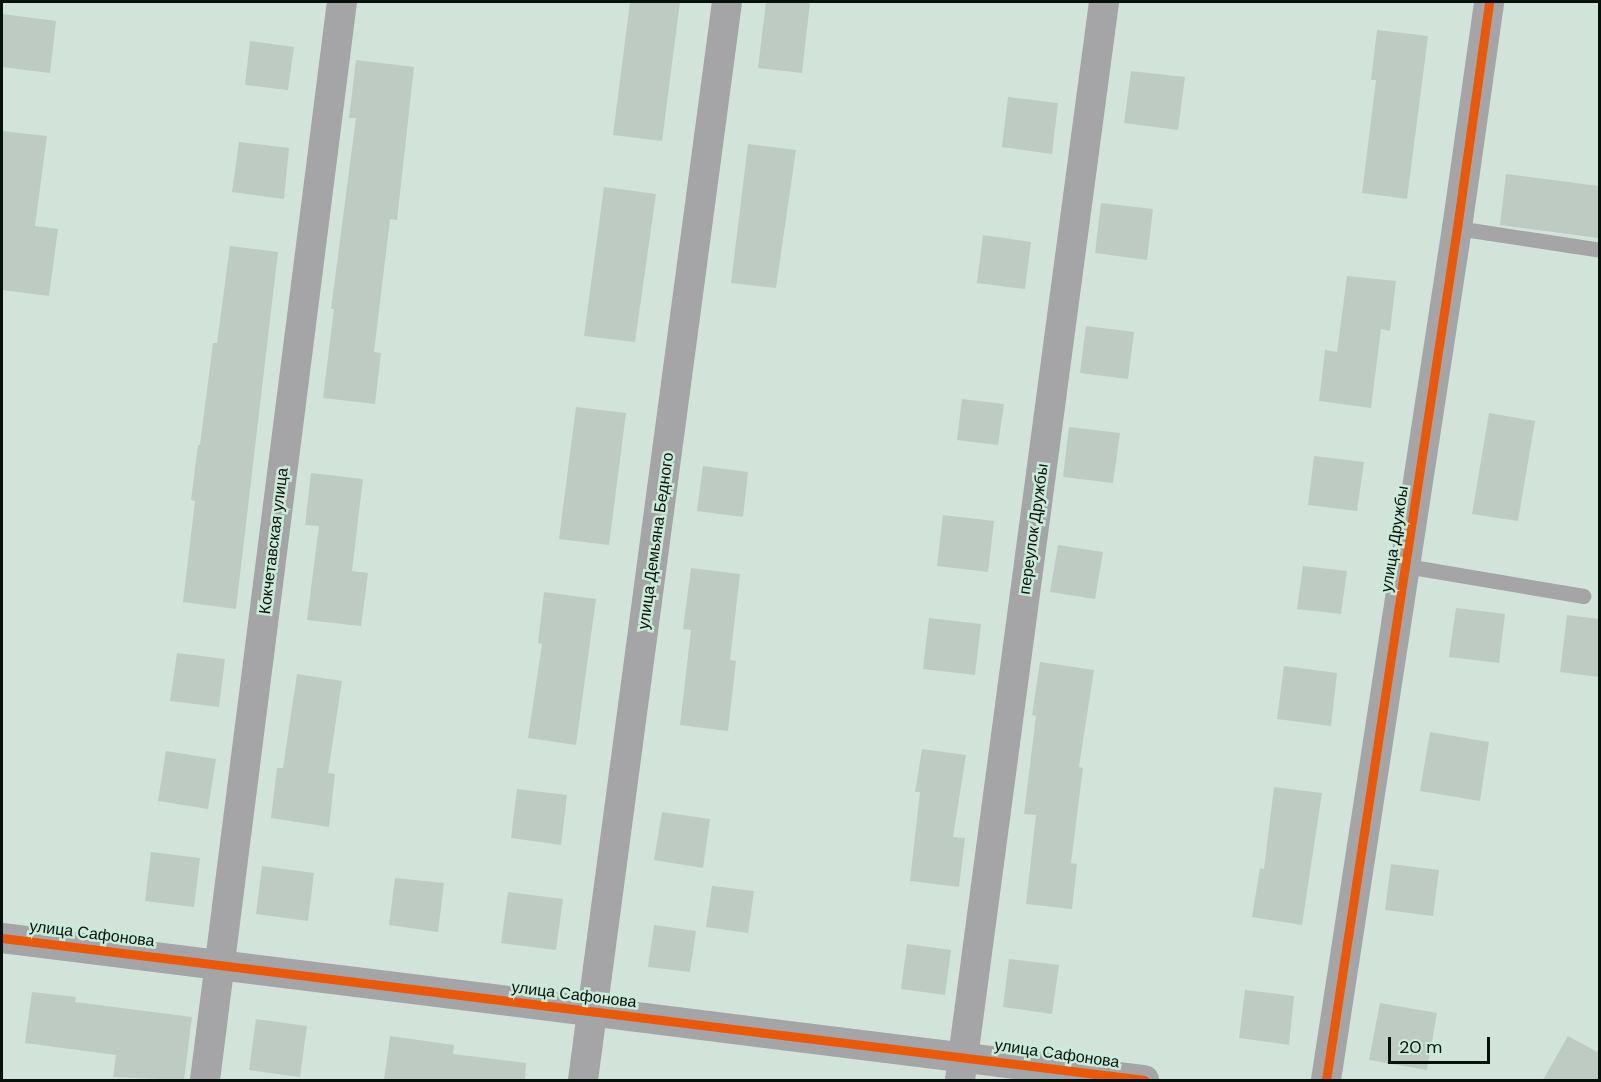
<!DOCTYPE html>
<html>
<head>
<meta charset="utf-8">
<style>
  body { margin:0 }
  #map { position:relative; width:1601px; height:1082px; overflow:hidden; background:#d2e4da; font-family:"DM Sans",sans-serif }
  div>[style] { position:absolute }
  .building>* { inset:0; background:#bdcbc3 }
  .lane>* { height:15px; margin:-7.5px; padding:0 7.5px; transform-origin:7.5px; border-radius:7.5px; background:#a5a4a7 }
  .street>* { height:30px; margin:-15px; padding:0 15px; transform-origin:15px; border-radius:15px; background:#a5a4a7 }
  .cycleway>* { height:9px; margin:-4.5px; padding:0 4.5px; transform-origin:4.5px; border-radius:4.5px; background:#e8590c }
  span { translate:-50% -50%; white-space:nowrap; text-align:center; line-height:1.15; -webkit-text-stroke:5px #cbebd9; paint-order:stroke }
  .street-label { font-size:16px; color:#06110b }
  .frame { position:absolute; inset:0; border:3px solid #06110b; pointer-events:none }
  .scale { position:absolute; left:1388px; top:1037px; width:102px; height:27px; box-sizing:border-box; border:3px solid #06110b; border-top:0; padding-left:8px; font-size:18px; line-height:21px; white-space:nowrap; color:#06110b; -webkit-text-stroke:4px #cbebd9; paint-order:stroke }
</style>
</head>
<body>
<div id="map">
  <div class="building">
    <div style="clip-path:polygon(630px 2px,680px 2px,662px 141px,613px 135px)"></div>
    <div style="clip-path:polygon(766px 2px,810px 2px,802px 73px,758px 68px)"></div>
    <div style="clip-path:polygon(2px 14px,56px 21px,50px 73px,2px 67px)"></div>
    <div style="clip-path:polygon(1377px 30px,1428px 36px,1407px 199px,1362px 193px,1376px 80px,1371px 80px)"></div>
    <div style="clip-path:polygon(250px 41px,294px 47px,288px 90px,245px 85px)"></div>
    <div style="clip-path:polygon(356px 60px,414px 67px,397px 220px,390px 219px,374px 352px,381px 353px,375px 404px,323px 398px,334px 309px,331px 309px,356px 118px,349px 118px)"></div>
    <div style="clip-path:polygon(1131px 71px,1185px 77px,1178px 130px,1124px 123px)"></div>
    <div style="clip-path:polygon(1008px 97px,1058px 103px,1052px 154px,1002px 147px)"></div>
    <div style="clip-path:polygon(2px 131px,47px 136px,35px 226px,58px 229px,49px 296px,2px 290px)"></div>
    <div style="clip-path:polygon(239px 142px,289px 148px,284px 199px,232px 192px)"></div>
    <div style="clip-path:polygon(748px 144px,796px 150px,776px 288px,731px 283px)"></div>
    <div style="clip-path:polygon(1506px 174px,1599px 186px,1599px 238px,1500px 225px)"></div>
    <div style="clip-path:polygon(604px 187px,656px 194px,635px 342px,584px 336px)"></div>
    <div style="clip-path:polygon(1101px 203px,1153px 209px,1147px 260px,1095px 253px)"></div>
    <div style="clip-path:polygon(983px 235px,1031px 242px,1025px 289px,977px 283px)"></div>
    <div style="clip-path:polygon(230px 246px,278px 252px,236px 609px,183px 602px,195px 501px,191px 500px,198px 445px,200px 445px,213px 343px,217px 343px)"></div>
    <div style="clip-path:polygon(1347px 276px,1396px 281px,1390px 331px,1381px 329px,1371px 408px,1319px 401px,1325px 350px,1337px 352px)"></div>
    <div style="clip-path:polygon(1086px 326px,1134px 332px,1128px 379px,1080px 373px)"></div>
    <div style="clip-path:polygon(962px 399px,1004px 404px,998px 445px,957px 440px)"></div>
    <div style="clip-path:polygon(576px 407px,626px 413px,609px 545px,559px 539px)"></div>
    <div style="clip-path:polygon(1489px 413px,1535px 421px,1518px 521px,1472px 514px)"></div>
    <div style="clip-path:polygon(1069px 427px,1120px 433px,1113px 483px,1063px 477px)"></div>
    <div style="clip-path:polygon(1314px 456px,1364px 462px,1357px 511px,1308px 505px)"></div>
    <div style="clip-path:polygon(703px 466px,748px 472px,743px 517px,697px 511px)"></div>
    <div style="clip-path:polygon(311px 473px,363px 479px,352px 571px,368px 573px,361px 626px,307px 620px,319px 526px,305px 525px)"></div>
    <div style="clip-path:polygon(943px 515px,994px 521px,988px 572px,937px 566px)"></div>
    <div style="clip-path:polygon(1058px 545px,1103px 552px,1095px 599px,1050px 592px)"></div>
    <div style="clip-path:polygon(1303px 566px,1347px 571px,1341px 614px,1297px 609px)"></div>
    <div style="clip-path:polygon(691px 568px,740px 574px,730px 660px,736px 661px,728px 731px,680px 725px,691px 630px,683px 629px)"></div>
    <div style="clip-path:polygon(544px 592px,596px 599px,576px 745px,528px 738px,542px 644px,538px 643px)"></div>
    <div style="clip-path:polygon(1456px 608px,1505px 614px,1499px 663px,1449px 657px)"></div>
    <div style="clip-path:polygon(1567px 615px,1599px 619px,1599px 677px,1560px 672px)"></div>
    <div style="clip-path:polygon(929px 618px,981px 624px,975px 675px,923px 669px)"></div>
    <div style="clip-path:polygon(177px 653px,225px 659px,219px 707px,170px 701px)"></div>
    <div style="clip-path:polygon(1040px 662px,1094px 670px,1079px 767px,1083px 768px,1071px 863px,1077px 864px,1072px 909px,1026px 904px,1036px 815px,1024px 814px,1036px 716px,1032px 715px)"></div>
    <div style="clip-path:polygon(1284px 666px,1337px 673px,1331px 726px,1277px 719px)"></div>
    <div style="clip-path:polygon(297px 674px,342px 681px,328px 773px,335px 774px,329px 827px,271px 818px,277px 768px,283px 768px)"></div>
    <div style="clip-path:polygon(1430px 732px,1489px 742px,1480px 801px,1420px 791px)"></div>
    <div style="clip-path:polygon(922px 749px,966px 755px,953px 837px,965px 838px,959px 887px,910px 881px,920px 792px,915px 792px)"></div>
    <div style="clip-path:polygon(166px 751px,216px 759px,208px 809px,158px 801px)"></div>
    <div style="clip-path:polygon(1274px 787px,1322px 793px,1302px 925px,1252px 917px,1260px 868px,1264px 869px)"></div>
    <div style="clip-path:polygon(517px 789px,567px 795px,561px 845px,511px 838px)"></div>
    <div style="clip-path:polygon(662px 812px,710px 819px,703px 868px,654px 860px)"></div>
    <div style="clip-path:polygon(151px 852px,200px 858px,194px 907px,145px 901px)"></div>
    <div style="clip-path:polygon(1391px 864px,1439px 870px,1433px 916px,1385px 910px)"></div>
    <div style="clip-path:polygon(262px 866px,314px 873px,308px 921px,256px 914px)"></div>
    <div style="clip-path:polygon(395px 878px,444px 883px,438px 932px,389px 925px)"></div>
    <div style="clip-path:polygon(712px 886px,754px 891px,748px 933px,706px 927px)"></div>
    <div style="clip-path:polygon(508px 892px,563px 899px,556px 950px,501px 943px)"></div>
    <div style="clip-path:polygon(654px 925px,696px 931px,690px 972px,648px 967px)"></div>
    <div style="clip-path:polygon(907px 944px,951px 950px,945px 995px,901px 989px)"></div>
    <div style="clip-path:polygon(1009px 959px,1059px 965px,1052px 1014px,1003px 1007px)"></div>
    <div style="clip-path:polygon(1245px 990px,1294px 996px,1289px 1045px,1239px 1038px)"></div>
    <div style="clip-path:polygon(32px 992px,76px 997px,75px 1002px,192px 1017px,184px 1080px,113px 1077px,116px 1055px,25px 1043px)"></div>
    <div style="clip-path:polygon(1380px 1003px,1437px 1013px,1427px 1070px,1369px 1060px)"></div>
    <div style="clip-path:polygon(256px 1019px,307px 1026px,300px 1077px,249px 1070px)"></div>
    <div style="clip-path:polygon(390px 1036px,454px 1045px,453px 1054px,526px 1063px,525px 1080px,384px 1080px)"></div>
    <div style="clip-path:polygon(1568px 1036px,1599px 1053px,1599px 1080px,1543px 1080px)"></div>
  </div>
  <div class="lane">
    <div style="left:1457px;top:228px;width:145px;rotate:8.7deg"></div>
    <div style="left:1406px;top:566px;width:180px;rotate:9.6deg"></div>
  </div>
  <div class="street">
    <div style="left:2px;top:938px;width:1151px;rotate:7.09deg"></div>
    <div style="left:205px;top:1080px;width:1087px;rotate:-82.76deg"></div>
    <div style="left:583px;top:1080px;width:1088px;rotate:-82.39deg"></div>
    <div style="left:960px;top:1080px;width:1088px;rotate:-82.39deg"></div>
    <div style="left:1326px;top:1080px;width:862px;rotate:-81.26deg"></div>
    <div style="left:1457px;top:228px;width:228px;rotate:-81.9deg"></div>
  </div>
  <div class="cycleway">
    <div style="left:2px;top:938px;width:1151px;rotate:7.09deg"></div>
    <div style="left:1326px;top:1080px;width:862px;rotate:-81.26deg"></div>
    <div style="left:1457px;top:228px;width:228px;rotate:-81.9deg"></div>
  </div>
  <div class="street-label">
    <span style="left:1034px;top:529px;rotate:-82deg">переулок Дружбы</span>
    <span style="left:1395px;top:539px;rotate:-81deg">улица Дружбы</span>
    <span style="left:274px;top:541px;rotate:-83deg">Кокчетавская улица</span>
    <span style="left:656px;top:541px;rotate:-82deg">улица Демьяна Бедного</span>
    <span style="left:92px;top:934px;rotate:7deg">улица Сафонова</span>
    <span style="left:574px;top:995px;rotate:7deg">улица Сафонова</span>
    <span style="left:1057px;top:1054px;rotate:8deg">улица Сафонова</span>
  </div>
  <div class="frame"></div>
  <div class="scale">20 m</div>
</div>
</body>
</html>
